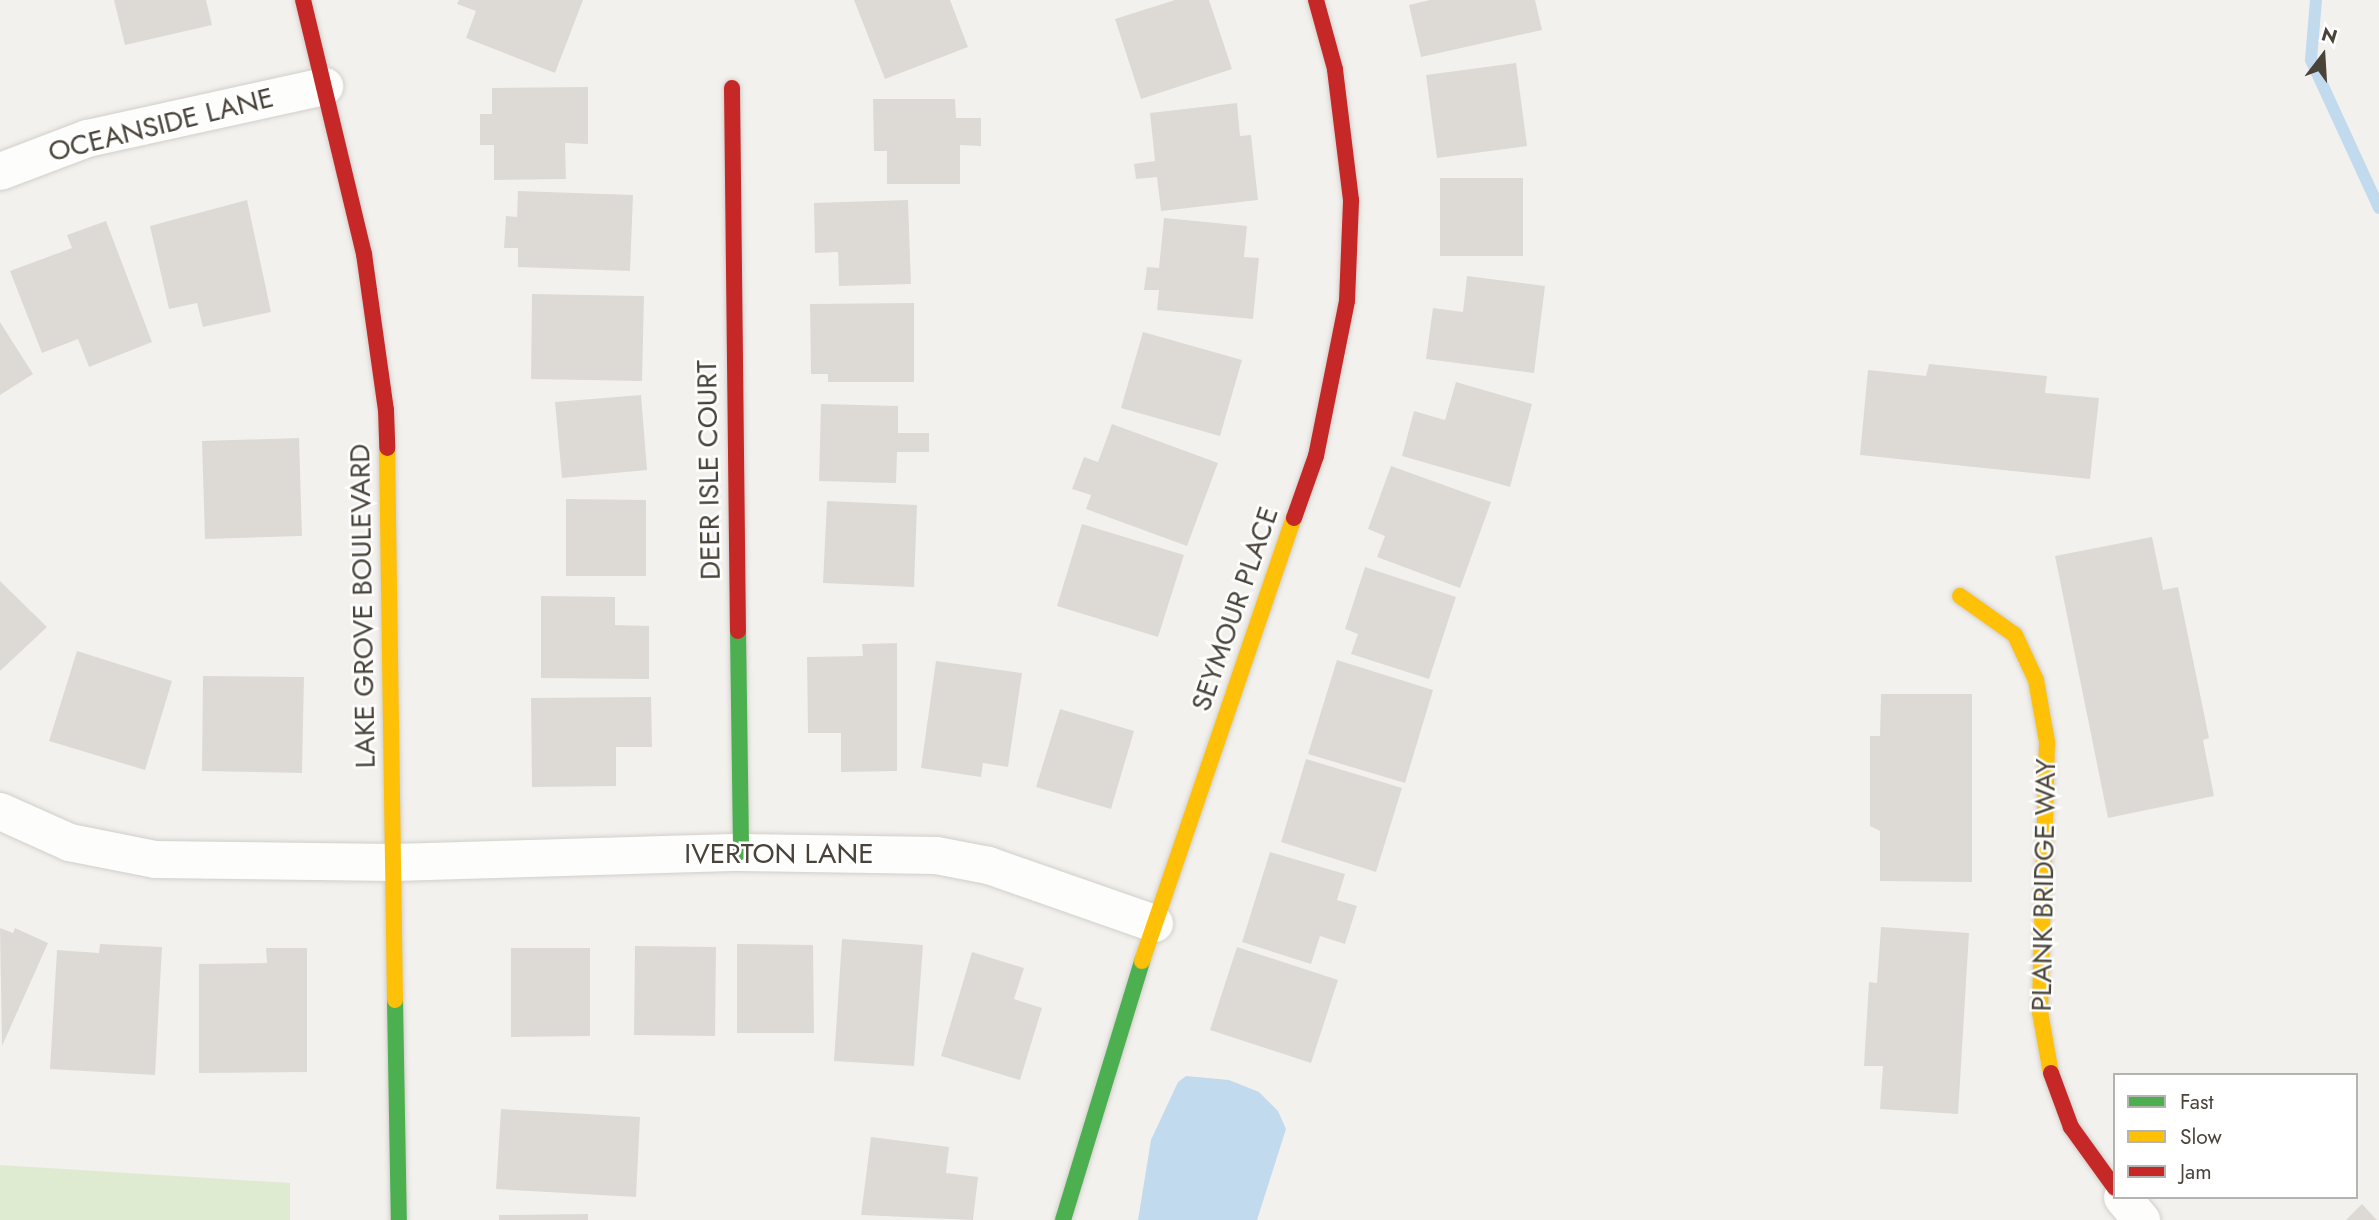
<!DOCTYPE html>
<html>
<head>
<meta charset="utf-8">
<style>
  body { margin:0 }
  #map { position:relative; width:2379px; height:1220px; overflow:hidden; background:#f3f1ee; font-family:Jost,sans-serif }
  div>[style] { position:absolute }
  .green>* { inset:0; background:#dfebd0 }
  .water>* { inset:0; background:#c2daed }
  .stream>* { height:12px; margin:-6px; padding:0 6px; transform-origin:6px; border-radius:6px; background:#c2daed }
  .building>* { inset:0; background:#dddad6 }
  .roads { filter:drop-shadow(0 0 2px #d1cfcb) drop-shadow(0 0 2px #d1cfcb) }
  .street>* { height:37px; margin:-18.5px; padding:0 18.5px; transform-origin:18.5px; border-radius:18.5px; background:#fdfdfc }
  .fast>* { height:16px; margin:-8px; padding:0 8px; transform-origin:8px; border-radius:8px; background:#4caf50 }
  .slow>* { height:16px; margin:-8px; padding:0 8px; transform-origin:8px; border-radius:8px; background:#ffc107 }
  .jam>* { height:16px; margin:-8px; padding:0 8px; transform-origin:8px; border-radius:8px; background:#c62828 }
  span { translate:-50% -50%; white-space:nowrap; text-align:center; line-height:1.15; -webkit-text-stroke:5px #fff; paint-order:stroke }
  .street-label { font-size:28px; color:#49433a }
  .legend { position:absolute; left:2113px; top:1073px; width:245px; height:126px; box-sizing:border-box; background:#fff; border:2px solid #b6b4b0; margin:0; padding:9px 12px; list-style:none; font-size:21px; color:#49433a }
  .legend li { display:flex; align-items:center; gap:14px; height:35px }
  .legend b { width:35px; border:2px solid #b6b4b0 }
  .north { position:absolute; left:2288px; top:21px; width:70px; height:70px; -webkit-text-stroke:5px #fff; paint-order:stroke; rotate:17deg; font-size:19px; font-weight:700; line-height:28px; text-align:center; color:#49433a }
  .north::after { content:''; display:block; margin:auto; width:24px; height:32px; background:#49433a; clip-path:polygon(50% 0,100% 100%,50% 72%,0 100%) }
</style>
</head>
<body>
<div id="map">
  <div class="green">
    <div style="clip-path:polygon(0 1165px,290px 1183px,290px 1220px,0 1220px)"></div>
  </div>
  <div class="water">
    <div style="clip-path:polygon(1186px 1076px,1229px 1080px,1259px 1092px,1278px 1111px,1286px 1129px,1257px 1220px,1138px 1220px,1151px 1140px,1178px 1082px)"></div>
  </div>
  <div class="stream">
    <div style="left:2316px;top:0;width:60px;rotate:94.8deg"></div>
    <div style="left:2311px;top:60px;width:163px;rotate:65.3deg"></div>
  </div>
  <div class="building">
    <div style="clip-path:polygon(114px 0,206px 0,212px 25px,125px 45px)"></div>
    <div style="clip-path:polygon(459px 0,583px 0,555px 73px,466px 38px,476px 11px,457px 4px)"></div>
    <div style="clip-path:polygon(854px 0,950px 0,968px 47px,885px 79px)"></div>
    <div style="clip-path:polygon(1175px 0,1209px 0,1232px 69px,1141px 99px,1115px 19px)"></div>
    <div style="clip-path:polygon(1430px 0,1535px 0,1542px 30px,1421px 57px,1409px 5px)"></div>
    <div style="clip-path:polygon(1516px 63px,1527px 146px,1437px 158px,1426px 75px)"></div>
    <div style="clip-path:polygon(588px 87px,588px 144px,565px 143px,566px 179px,494px 180px,494px 145px,480px 145px,480px 114px,492px 114px,492px 88px)"></div>
    <div style="clip-path:polygon(873px 99px,955px 99px,956px 118px,981px 118px,981px 146px,960px 145px,960px 184px,887px 184px,887px 151px,874px 151px)"></div>
    <div style="clip-path:polygon(1237px 103px,1240px 136px,1251px 135px,1258px 200px,1161px 211px,1157px 177px,1136px 179px,1134px 164px,1155px 161px,1150px 113px)"></div>
    <div style="clip-path:polygon(1440px 178px,1523px 178px,1523px 256px,1440px 256px)"></div>
    <div style="clip-path:polygon(518px 191px,633px 195px,630px 271px,518px 267px,518px 248px,504px 248px,506px 216px,517px 217px)"></div>
    <div style="clip-path:polygon(247px 200px,271px 312px,203px 327px,197px 303px,169px 309px,150px 226px)"></div>
    <div style="clip-path:polygon(908px 200px,911px 284px,839px 286px,838px 252px,815px 253px,814px 203px)"></div>
    <div style="clip-path:polygon(1164px 218px,1247px 226px,1244px 257px,1259px 258px,1253px 319px,1157px 310px,1159px 290px,1144px 290px,1147px 267px,1159px 268px)"></div>
    <div style="clip-path:polygon(106px 221px,152px 342px,89px 367px,78px 339px,42px 353px,10px 271px,72px 248px,67px 235px)"></div>
    <div style="clip-path:polygon(1467px 276px,1545px 286px,1534px 373px,1426px 359px,1433px 308px,1463px 312px)"></div>
    <div style="clip-path:polygon(532px 294px,644px 296px,642px 381px,531px 379px)"></div>
    <div style="clip-path:polygon(914px 303px,914px 382px,828px 382px,828px 374px,811px 374px,810px 304px)"></div>
    <div style="clip-path:polygon(0 322px,33px 374px,0 395px)"></div>
    <div style="clip-path:polygon(1143px 332px,1242px 360px,1220px 436px,1121px 408px)"></div>
    <div style="clip-path:polygon(1929px 364px,2047px 376px,2045px 393px,2099px 398px,2090px 479px,1860px 455px,1868px 370px,1926px 376px)"></div>
    <div style="clip-path:polygon(1456px 382px,1532px 404px,1510px 487px,1402px 456px,1414px 411px,1445px 420px)"></div>
    <div style="clip-path:polygon(641px 395px,647px 470px,562px 478px,555px 402px)"></div>
    <div style="clip-path:polygon(821px 404px,898px 406px,898px 433px,929px 433px,929px 452px,897px 452px,896px 483px,819px 481px)"></div>
    <div style="clip-path:polygon(1112px 424px,1218px 463px,1187px 546px,1086px 509px,1091px 495px,1072px 489px,1084px 457px,1098px 462px)"></div>
    <div style="clip-path:polygon(299px 438px,302px 536px,205px 539px,202px 441px)"></div>
    <div style="clip-path:polygon(1391px 466px,1491px 502px,1460px 588px,1377px 557px,1385px 536px,1368px 529px)"></div>
    <div style="clip-path:polygon(566px 499px,646px 500px,646px 576px,566px 576px)"></div>
    <div style="clip-path:polygon(827px 501px,917px 505px,914px 587px,823px 583px)"></div>
    <div style="clip-path:polygon(1082px 524px,1184px 555px,1158px 637px,1057px 606px)"></div>
    <div style="clip-path:polygon(2152px 537px,2163px 590px,2178px 587px,2209px 738px,2203px 740px,2214px 796px,2108px 818px,2055px 556px)"></div>
    <div style="clip-path:polygon(1365px 567px,1456px 597px,1429px 679px,1351px 654px,1358px 634px,1345px 629px)"></div>
    <div style="clip-path:polygon(0 581px,47px 627px,0 671px)"></div>
    <div style="clip-path:polygon(541px 596px,615px 597px,615px 625px,649px 626px,649px 679px,541px 678px)"></div>
    <div style="clip-path:polygon(897px 643px,897px 771px,841px 772px,841px 733px,808px 733px,807px 657px,863px 656px,862px 644px)"></div>
    <div style="clip-path:polygon(77px 651px,172px 681px,145px 770px,49px 741px)"></div>
    <div style="clip-path:polygon(1337px 660px,1433px 690px,1405px 783px,1308px 754px)"></div>
    <div style="clip-path:polygon(936px 661px,1022px 673px,1008px 767px,983px 763px,981px 777px,921px 768px)"></div>
    <div style="clip-path:polygon(203px 676px,304px 677px,302px 773px,202px 771px)"></div>
    <div style="clip-path:polygon(1881px 694px,1972px 694px,1972px 882px,1880px 881px,1880px 831px,1870px 826px,1870px 736px,1880px 736px)"></div>
    <div style="clip-path:polygon(651px 697px,652px 747px,616px 747px,616px 786px,532px 787px,531px 698px)"></div>
    <div style="clip-path:polygon(1060px 709px,1134px 731px,1111px 809px,1036px 787px)"></div>
    <div style="clip-path:polygon(1306px 759px,1402px 788px,1376px 872px,1281px 842px)"></div>
    <div style="clip-path:polygon(1270px 852px,1345px 874px,1337px 900px,1357px 906px,1345px 944px,1320px 936px,1311px 964px,1242px 942px)"></div>
    <div style="clip-path:polygon(1881px 927px,1969px 933px,1958px 1114px,1880px 1109px,1883px 1066px,1864px 1066px,1869px 982px,1877px 983px)"></div>
    <div style="clip-path:polygon(0 928px,13px 933px,15px 928px,48px 943px,2px 1046px)"></div>
    <div style="clip-path:polygon(842px 939px,923px 945px,914px 1066px,834px 1061px)"></div>
    <div style="clip-path:polygon(100px 944px,162px 947px,155px 1075px,50px 1069px,57px 950px,99px 953px)"></div>
    <div style="clip-path:polygon(737px 944px,813px 945px,814px 1033px,737px 1033px)"></div>
    <div style="clip-path:polygon(635px 946px,716px 947px,715px 1036px,634px 1035px)"></div>
    <div style="clip-path:polygon(1237px 947px,1338px 980px,1311px 1063px,1210px 1030px)"></div>
    <div style="clip-path:polygon(266px 948px,307px 948px,307px 1072px,199px 1073px,199px 964px,267px 963px)"></div>
    <div style="clip-path:polygon(511px 948px,590px 948px,590px 1036px,511px 1037px)"></div>
    <div style="clip-path:polygon(972px 952px,1024px 968px,1014px 999px,1042px 1008px,1020px 1080px,941px 1056px)"></div>
    <div style="clip-path:polygon(501px 1109px,640px 1117px,636px 1197px,496px 1189px)"></div>
    <div style="clip-path:polygon(871px 1137px,949px 1147px,946px 1173px,978px 1177px,973px 1220px,861px 1215px)"></div>
    <div style="clip-path:polygon(2362px 1204px,2377px 1220px,2346px 1220px)"></div>
    <div style="clip-path:polygon(588px 1214px,588px 1220px,499px 1220px,499px 1215px)"></div>
  </div>
  <div class="roads">
    <div class="street">
      <div style="left:0;top:171px;width:93px;rotate:-20.8deg"></div>
      <div style="left:87px;top:138px;width:243px;rotate:-12.4deg"></div>
      <div style="left:0;top:811px;width:76px;rotate:24.2deg"></div>
      <div style="left:69px;top:842px;width:88px;rotate:11.2deg"></div>
      <div style="left:155px;top:859px;width:239px;rotate:0.7deg"></div>
      <div style="left:394px;top:862px;width:347px;rotate:-1.7deg"></div>
      <div style="left:741px;top:852px;width:195px;rotate:0.9deg"></div>
      <div style="left:936px;top:855px;width:53px;rotate:10.9deg"></div>
      <div style="left:988px;top:865px;width:176px;rotate:19.3deg"></div>
      <div style="left:2122px;top:1197px;width:30px;rotate:50deg"></div>
    </div>
    <div class="fast">
      <div style="left:738px;top:631px;width:221px;rotate:89.2deg"></div>
      <div style="left:395px;top:1000px;width:220px;rotate:89deg"></div>
      <div style="left:1063px;top:1220px;width:271px;rotate:-73deg"></div>
    </div>
    <div class="slow">
      <div style="left:387px;top:448px;width:552px;rotate:89.17deg"></div>
      <div style="left:1960px;top:596px;width:67px;rotate:35.3deg"></div>
      <div style="left:2015px;top:635px;width:50px;rotate:65deg"></div>
      <div style="left:2036px;top:680px;width:63px;rotate:79.9deg"></div>
      <div style="left:2047px;top:742px;width:270px;rotate:91.5deg"></div>
      <div style="left:2040px;top:1012px;width:62px;rotate:79.8deg"></div>
      <div style="left:1142px;top:961px;width:468px;rotate:-71.1deg"></div>
    </div>
    <div class="jam">
      <div style="left:303px;top:0;width:261px;rotate:76.5deg"></div>
      <div style="left:364px;top:254px;width:158px;rotate:82deg"></div>
      <div style="left:386px;top:410px;width:38px;rotate:88deg"></div>
      <div style="left:732px;top:88px;width:543px;rotate:89.37deg"></div>
      <div style="left:1294px;top:518px;width:66px;rotate:-70.5deg"></div>
      <div style="left:1316px;top:456px;width:158px;rotate:-78.7deg"></div>
      <div style="left:1347px;top:301px;width:101px;rotate:-87.7deg"></div>
      <div style="left:1351px;top:200px;width:132px;rotate:-97deg"></div>
      <div style="left:1335px;top:69px;width:72px;rotate:-105.4deg"></div>
      <div style="left:2051px;top:1073px;width:58px;rotate:69.7deg"></div>
      <div style="left:2071px;top:1127px;width:75px;rotate:54.2deg"></div>
    </div>
  </div>
  <div class="street-label">
    <span style="left:161px;top:125px;rotate:-14deg">OCEANSIDE LANE</span>
    <span style="left:709px;top:470px;rotate:-91deg">DEER ISLE COURT</span>
    <span style="left:363px;top:606px;rotate:-91deg">LAKE GROVE BOULEVARD</span>
    <span style="left:1235px;top:609px;rotate:-71deg">SEYMOUR PLACE</span>
    <span style="left:779px;top:854px">IVERTON LANE</span>
    <span style="left:2044px;top:885px;rotate:-89deg">PLANK BRIDGE WAY</span>
  </div>
  <ul class="legend">
  <li><b style="height:9px;background:#4caf50"></b>Fast</li>
  <li><b style="height:9px;background:#ffc107"></b>Slow</li>
  <li><b style="height:9px;background:#c62828"></b>Jam</li>
  </ul>
  <div class="north">N</div>
</div>
</body>
</html>
